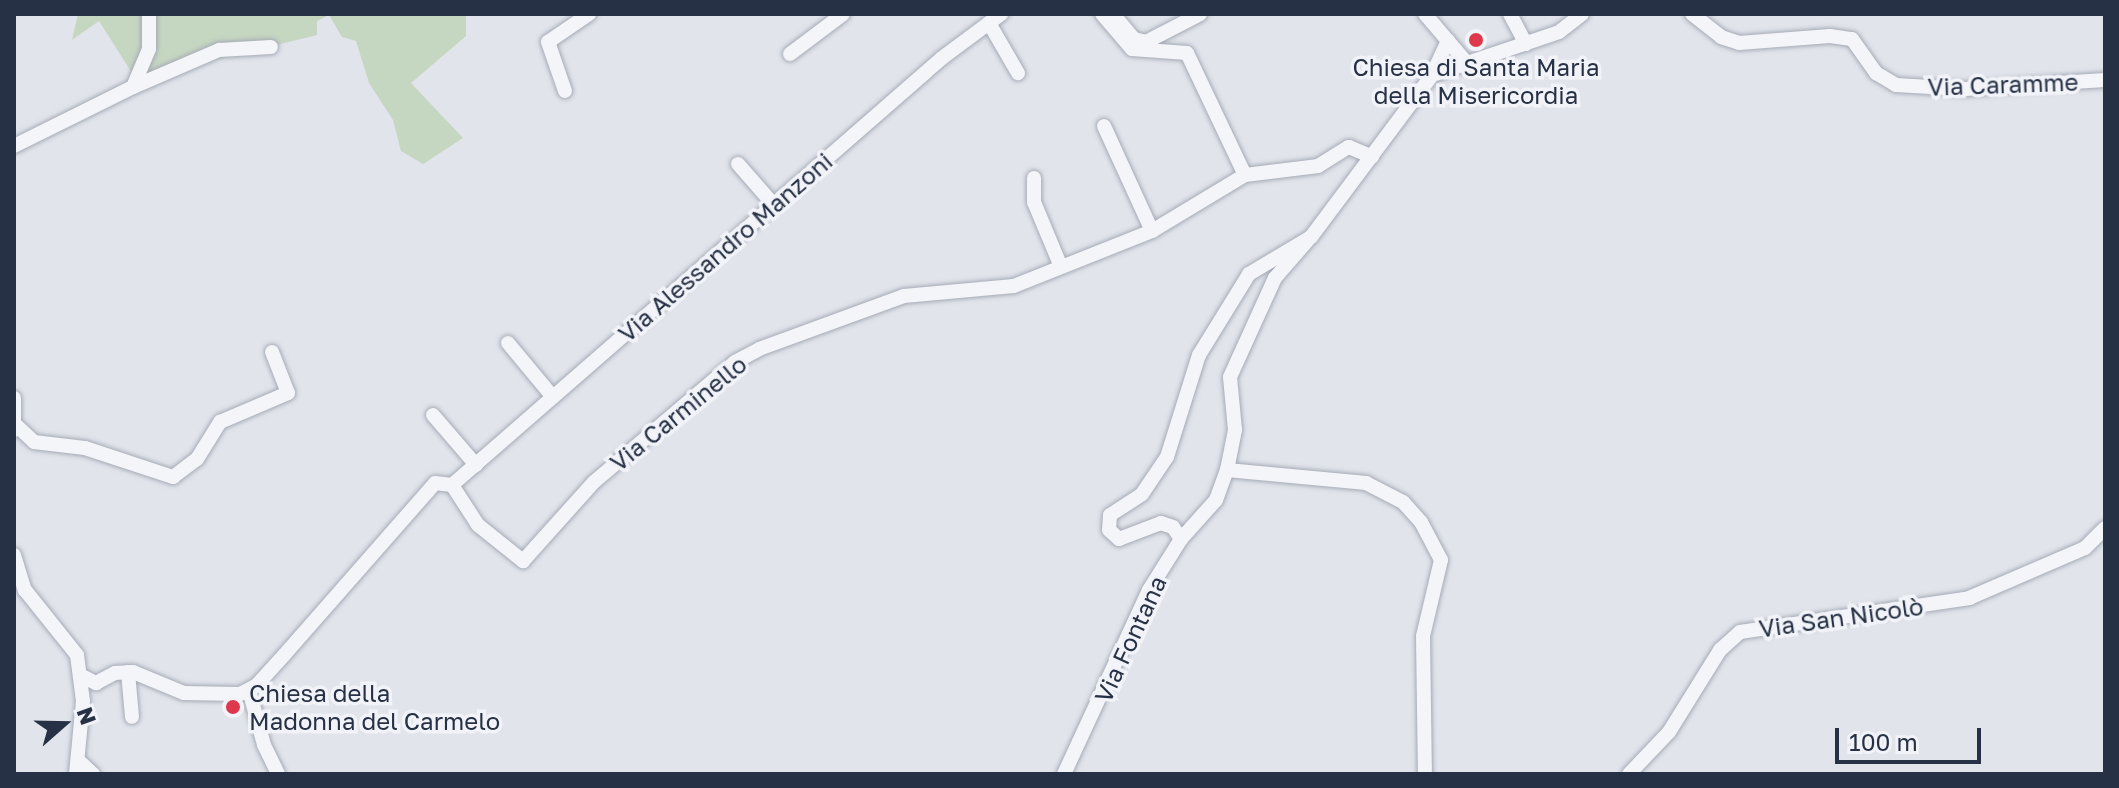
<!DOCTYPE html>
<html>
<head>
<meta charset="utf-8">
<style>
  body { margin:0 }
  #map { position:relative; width:2119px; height:788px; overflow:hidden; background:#e1e4eb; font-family:"Golos Text",sans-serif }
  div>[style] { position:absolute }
  .green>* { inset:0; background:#c5d6c1 }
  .roads { filter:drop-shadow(0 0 2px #a5abb6) drop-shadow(0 0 2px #a5abb6) }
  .minor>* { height:14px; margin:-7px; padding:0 7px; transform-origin:7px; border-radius:7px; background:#f4f5f9 }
  .dots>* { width:22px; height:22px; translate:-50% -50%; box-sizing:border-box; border:4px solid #f1f3f8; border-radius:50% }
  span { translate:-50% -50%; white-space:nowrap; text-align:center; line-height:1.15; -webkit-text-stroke:7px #f1f3f8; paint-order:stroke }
  .poi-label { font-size:24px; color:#273145 }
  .left { translate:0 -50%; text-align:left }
  .street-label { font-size:24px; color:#273145 }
  .frame { position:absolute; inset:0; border:16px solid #273145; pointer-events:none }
  .north { position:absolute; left:24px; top:684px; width:80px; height:80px; -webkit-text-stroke:6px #f1f3f8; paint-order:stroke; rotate:70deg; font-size:22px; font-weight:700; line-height:32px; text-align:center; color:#273145 }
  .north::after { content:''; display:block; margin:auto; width:28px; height:36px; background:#273145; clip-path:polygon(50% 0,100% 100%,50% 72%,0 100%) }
  .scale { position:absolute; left:1835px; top:728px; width:146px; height:36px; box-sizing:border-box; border:4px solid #273145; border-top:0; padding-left:10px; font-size:24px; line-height:28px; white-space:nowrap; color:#273145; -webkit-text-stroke:6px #f1f3f8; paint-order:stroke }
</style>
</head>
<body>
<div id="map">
  <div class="green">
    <div style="clip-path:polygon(78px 14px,144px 14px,145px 48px,134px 76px,99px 21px,72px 40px)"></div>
    <div style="clip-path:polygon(153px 14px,466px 14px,466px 36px,411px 83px,463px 138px,423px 164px,401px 151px,393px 120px,369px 83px,356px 41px,342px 37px,329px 15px,317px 21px,317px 35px,142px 78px)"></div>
  </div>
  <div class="roads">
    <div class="minor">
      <div style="left:1102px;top:14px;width:46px;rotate:49.4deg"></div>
      <div style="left:1132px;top:49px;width:55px;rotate:4.2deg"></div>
      <div style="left:1187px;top:53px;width:135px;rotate:64.6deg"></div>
      <div style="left:1113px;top:14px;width:33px;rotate:50deg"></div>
      <div style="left:1134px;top:39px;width:12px;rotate:14deg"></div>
      <div style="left:1146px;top:42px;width:61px;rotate:-27.4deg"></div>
      <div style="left:1425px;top:14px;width:63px;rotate:49.5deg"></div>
      <div style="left:1510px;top:14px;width:34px;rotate:62deg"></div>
      <div style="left:1692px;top:14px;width:37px;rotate:38deg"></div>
      <div style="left:1721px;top:37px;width:19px;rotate:18deg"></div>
      <div style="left:1739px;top:43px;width:91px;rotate:-4.4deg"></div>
      <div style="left:1830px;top:36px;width:22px;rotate:8deg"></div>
      <div style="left:1852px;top:39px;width:42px;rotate:54.8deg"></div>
      <div style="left:1876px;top:73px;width:23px;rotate:31deg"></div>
      <div style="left:1896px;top:85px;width:69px;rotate:3.3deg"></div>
      <div style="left:1965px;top:89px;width:140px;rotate:-3.7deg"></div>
      <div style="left:989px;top:23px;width:58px;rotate:59.9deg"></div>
      <div style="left:790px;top:54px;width:66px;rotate:-37deg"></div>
      <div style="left:1432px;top:75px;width:134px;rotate:-18.7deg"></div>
      <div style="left:1559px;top:32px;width:29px;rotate:-38deg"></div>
      <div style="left:133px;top:87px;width:94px;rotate:-23.3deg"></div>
      <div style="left:219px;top:50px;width:52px;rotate:-3.3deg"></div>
      <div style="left:565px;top:91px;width:52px;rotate:-109.1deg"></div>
      <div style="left:548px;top:42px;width:50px;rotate:-34.3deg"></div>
      <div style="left:1104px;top:126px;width:115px;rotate:65.4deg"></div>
      <div style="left:14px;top:146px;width:133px;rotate:-26.4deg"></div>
      <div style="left:133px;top:87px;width:41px;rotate:-67.2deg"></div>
      <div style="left:149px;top:49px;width:35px;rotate:-90deg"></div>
      <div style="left:738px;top:164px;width:53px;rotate:48.8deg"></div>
      <div style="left:1034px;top:178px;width:24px;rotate:90deg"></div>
      <div style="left:1034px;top:202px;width:70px;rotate:67.4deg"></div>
      <div style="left:508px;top:343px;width:70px;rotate:50.2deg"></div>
      <div style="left:14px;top:398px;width:32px;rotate:90deg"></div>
      <div style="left:433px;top:415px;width:66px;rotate:49.3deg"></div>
      <div style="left:17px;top:426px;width:23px;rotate:43deg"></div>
      <div style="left:34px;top:442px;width:51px;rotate:6.7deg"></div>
      <div style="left:85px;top:448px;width:93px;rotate:18.2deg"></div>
      <div style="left:173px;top:477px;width:30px;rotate:-37deg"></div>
      <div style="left:197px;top:459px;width:44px;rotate:-58.1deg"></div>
      <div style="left:220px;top:422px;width:74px;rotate:-23.1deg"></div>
      <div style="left:288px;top:393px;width:44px;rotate:-111.3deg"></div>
      <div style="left:1227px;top:470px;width:140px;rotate:5.3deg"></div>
      <div style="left:1366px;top:483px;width:42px;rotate:27.2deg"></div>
      <div style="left:1403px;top:502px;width:27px;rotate:48deg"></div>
      <div style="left:1421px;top:522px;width:43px;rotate:62.2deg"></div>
      <div style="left:1441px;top:560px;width:78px;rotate:103.3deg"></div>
      <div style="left:1423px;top:636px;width:138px;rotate:89.2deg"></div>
      <div style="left:452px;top:485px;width:650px;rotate:-41.07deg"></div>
      <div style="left:942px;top:58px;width:74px;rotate:-36.7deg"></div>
      <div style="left:1181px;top:539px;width:52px;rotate:-48.1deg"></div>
      <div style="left:1216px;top:500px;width:32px;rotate:-70deg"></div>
      <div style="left:1227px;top:470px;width:41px;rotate:-78.7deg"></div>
      <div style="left:1235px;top:430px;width:53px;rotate:-95.4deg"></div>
      <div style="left:1230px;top:377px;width:109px;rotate:-65.6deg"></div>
      <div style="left:1275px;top:278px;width:50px;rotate:-49deg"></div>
      <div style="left:14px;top:555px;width:37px;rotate:73deg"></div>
      <div style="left:25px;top:590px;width:83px;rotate:51.3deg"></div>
      <div style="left:77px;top:655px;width:46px;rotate:82.6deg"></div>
      <div style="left:83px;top:701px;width:73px;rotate:95.5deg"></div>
      <div style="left:128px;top:672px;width:45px;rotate:84.9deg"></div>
      <div style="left:82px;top:676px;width:16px;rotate:27deg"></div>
      <div style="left:96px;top:683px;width:21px;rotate:-28deg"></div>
      <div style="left:115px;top:673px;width:18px;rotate:-3deg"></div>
      <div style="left:133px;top:672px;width:55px;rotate:22.4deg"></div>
      <div style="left:184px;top:693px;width:56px;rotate:1deg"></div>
      <div style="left:240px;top:694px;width:18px;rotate:-27deg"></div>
      <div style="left:256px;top:686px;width:43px;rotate:-47.8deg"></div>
      <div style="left:285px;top:654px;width:227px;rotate:-48.7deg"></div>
      <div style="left:435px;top:483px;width:17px;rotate:7deg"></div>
      <div style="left:452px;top:485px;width:48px;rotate:57deg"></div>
      <div style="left:478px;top:525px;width:58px;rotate:38.7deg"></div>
      <div style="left:523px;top:561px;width:106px;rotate:-48.1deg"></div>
      <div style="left:594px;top:482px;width:185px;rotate:-40.4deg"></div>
      <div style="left:735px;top:362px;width:27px;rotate:-28deg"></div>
      <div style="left:759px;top:349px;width:154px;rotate:-20.1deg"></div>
      <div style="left:904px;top:296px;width:110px;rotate:-5.2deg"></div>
      <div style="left:1014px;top:286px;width:149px;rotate:-21.7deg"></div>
      <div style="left:1152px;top:231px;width:109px;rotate:-31.1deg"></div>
      <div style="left:1245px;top:175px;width:74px;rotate:-7deg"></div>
      <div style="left:1318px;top:166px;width:36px;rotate:-32deg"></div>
      <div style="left:1349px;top:147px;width:25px;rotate:23deg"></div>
      <div style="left:249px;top:690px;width:57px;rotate:74.7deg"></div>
      <div style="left:264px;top:745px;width:32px;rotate:64deg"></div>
      <div style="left:78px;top:760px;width:21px;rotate:43deg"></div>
      <div style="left:1064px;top:774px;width:203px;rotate:-65.2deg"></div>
      <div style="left:1149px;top:590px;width:60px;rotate:-57.9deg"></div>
      <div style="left:1181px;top:539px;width:14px;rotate:-124deg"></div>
      <div style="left:1173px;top:527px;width:13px;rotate:-162deg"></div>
      <div style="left:1161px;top:523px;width:45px;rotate:159.1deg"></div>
      <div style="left:1119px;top:539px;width:13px;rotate:-138deg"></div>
      <div style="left:1109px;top:530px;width:15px;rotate:-86deg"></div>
      <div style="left:1110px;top:515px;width:38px;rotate:-33deg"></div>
      <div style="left:1142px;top:494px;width:45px;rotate:-56deg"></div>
      <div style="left:1167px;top:457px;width:107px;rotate:-72.6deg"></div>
      <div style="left:1199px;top:355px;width:95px;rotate:-58.3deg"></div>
      <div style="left:1249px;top:274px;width:72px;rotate:-30.8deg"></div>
      <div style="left:1311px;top:237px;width:202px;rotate:-53.2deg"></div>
      <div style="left:1432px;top:75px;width:38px;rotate:-65deg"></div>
      <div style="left:1629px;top:774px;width:58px;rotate:-46.4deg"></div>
      <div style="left:1669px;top:732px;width:97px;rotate:-58.1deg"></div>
      <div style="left:1720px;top:650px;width:27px;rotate:-42deg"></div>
      <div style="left:1740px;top:632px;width:232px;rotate:-8.4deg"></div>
      <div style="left:1969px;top:598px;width:126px;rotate:-23.3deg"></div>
      <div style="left:2085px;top:548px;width:28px;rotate:-45deg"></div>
    </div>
  </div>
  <div class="dots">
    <div style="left:1476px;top:40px;background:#dd384c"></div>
    <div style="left:233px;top:707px;background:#dd384c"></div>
  </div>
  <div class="poi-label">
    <span style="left:1476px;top:81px">Chiesa di Santa Maria<br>della Misericordia</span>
    <span class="left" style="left:249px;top:707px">Chiesa della<br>Madonna del Carmelo</span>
  </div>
  <div class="street-label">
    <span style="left:2003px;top:84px;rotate:-2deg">Via Caramme</span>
    <span style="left:725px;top:247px;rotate:-41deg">Via Alessandro Manzoni</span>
    <span style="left:678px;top:413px;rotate:-39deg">Via Carminello</span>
    <span style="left:1841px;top:617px;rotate:-8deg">Via San Nicolò</span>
    <span style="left:1130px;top:639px;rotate:-65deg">Via Fontana</span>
  </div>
  <div class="frame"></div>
  <div class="north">N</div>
  <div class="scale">100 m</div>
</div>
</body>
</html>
